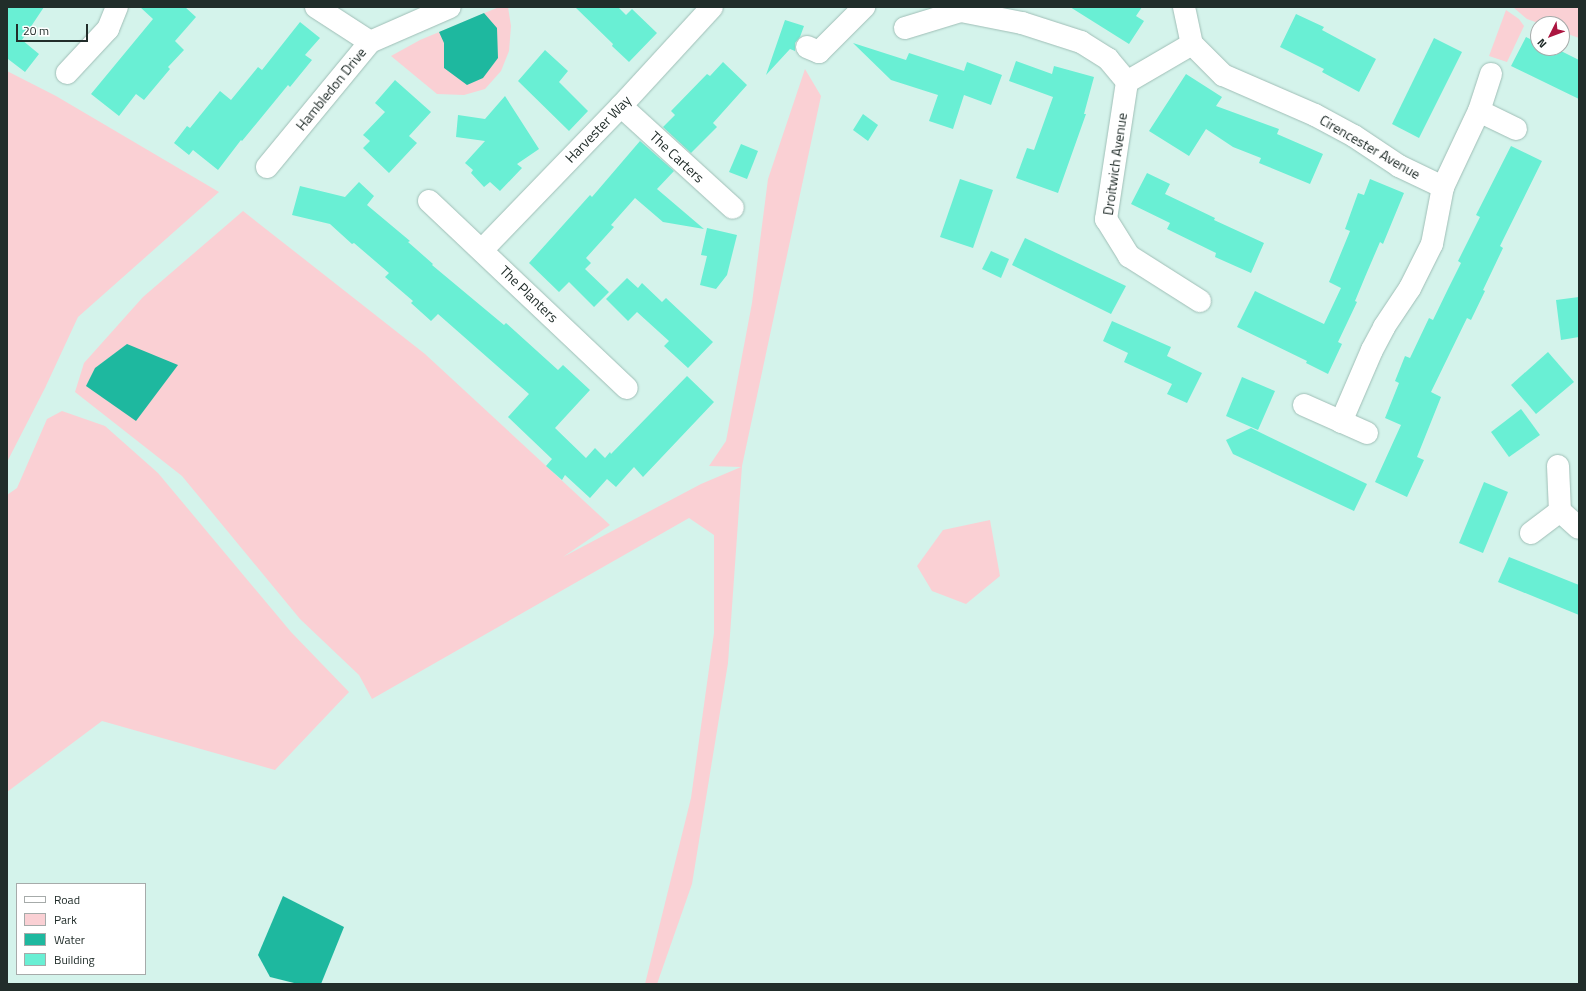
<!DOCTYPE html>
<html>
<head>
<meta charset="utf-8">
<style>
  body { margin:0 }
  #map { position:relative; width:1586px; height:991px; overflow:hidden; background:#d4f3eb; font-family:"Titillium Web",sans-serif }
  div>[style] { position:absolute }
  .green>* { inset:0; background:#fad0d4 }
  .water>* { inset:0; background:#1eb89f }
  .building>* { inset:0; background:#69efd4 }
  .roads { filter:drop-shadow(0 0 1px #9fbeb6) drop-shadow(0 0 1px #9fbeb6) }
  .minor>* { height:22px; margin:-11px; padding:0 11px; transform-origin:11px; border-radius:11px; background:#fff }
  span { translate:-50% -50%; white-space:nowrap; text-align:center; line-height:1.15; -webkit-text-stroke:3px #fff; paint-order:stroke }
  .street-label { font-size:14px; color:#212d2a }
  .frame { position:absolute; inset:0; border:8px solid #212d2a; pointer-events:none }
  .legend { position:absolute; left:16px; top:883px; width:130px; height:92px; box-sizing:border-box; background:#fff; border:1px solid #a6abaa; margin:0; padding:5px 7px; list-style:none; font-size:12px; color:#212d2a }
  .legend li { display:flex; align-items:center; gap:8px; height:20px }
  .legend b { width:20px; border:1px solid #a6abaa }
  .north { position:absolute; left:1530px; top:16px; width:40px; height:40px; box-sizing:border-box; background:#fff; border:1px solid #a6abaa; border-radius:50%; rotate:228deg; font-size:11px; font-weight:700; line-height:16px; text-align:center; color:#212d2a }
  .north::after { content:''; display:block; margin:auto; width:14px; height:18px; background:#ab1540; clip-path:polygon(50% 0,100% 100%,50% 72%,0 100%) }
  .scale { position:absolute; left:16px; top:24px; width:72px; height:18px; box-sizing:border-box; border:2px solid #212d2a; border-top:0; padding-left:5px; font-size:12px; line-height:14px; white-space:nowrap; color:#212d2a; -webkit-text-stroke:3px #fff; paint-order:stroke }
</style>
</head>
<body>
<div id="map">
  <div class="green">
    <div style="clip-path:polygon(499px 7px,508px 7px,511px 26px,509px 51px,501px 71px,485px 89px,464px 95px,437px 94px,391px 56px,420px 40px)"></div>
    <div style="clip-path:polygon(1513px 7px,1579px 7px,1579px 38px,1562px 32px,1562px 24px,1541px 24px,1527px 19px)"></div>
    <div style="clip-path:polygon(1506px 10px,1519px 19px,1524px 26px,1507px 62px,1489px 56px)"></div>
    <div style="clip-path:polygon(805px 69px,821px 96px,742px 466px,728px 663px,692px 884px,657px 984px,645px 984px,691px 798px,714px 633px,714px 535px,689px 518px,372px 699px,359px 675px,300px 619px,182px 476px,75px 392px,84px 363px,143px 297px,243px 211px,425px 354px,610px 525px,563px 557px,701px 484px,741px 467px,709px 466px,726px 441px,752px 303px,768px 179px)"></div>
    <div style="clip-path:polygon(7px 71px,56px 96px,219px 192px,78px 317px,45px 388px,7px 462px)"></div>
    <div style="clip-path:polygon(62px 411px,105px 426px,158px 473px,291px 632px,349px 692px,275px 770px,102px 721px,7px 792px,7px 495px,17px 488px,47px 419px)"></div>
    <div style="clip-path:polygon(990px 520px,1000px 576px,966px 604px,932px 591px,917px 566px,943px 530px)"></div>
  </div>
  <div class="water">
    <div style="clip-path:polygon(484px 13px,497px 28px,498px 58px,483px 78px,467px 85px,444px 68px,444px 43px,439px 32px)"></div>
    <div style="clip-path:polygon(127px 344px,178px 365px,136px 421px,86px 386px,95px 368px)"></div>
    <div style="clip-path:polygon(283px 896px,344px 927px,321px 984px,298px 984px,270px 977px,258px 955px)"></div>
  </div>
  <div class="building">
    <div style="clip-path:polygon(7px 7px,44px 7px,22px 40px,39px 54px,25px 72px,8px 59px,7px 61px)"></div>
    <div style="clip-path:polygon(140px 7px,185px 7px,196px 17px,175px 41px,184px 50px,168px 67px,170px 69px,144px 100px,136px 94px,119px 116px,91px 94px,153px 19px)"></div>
    <div style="clip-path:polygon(575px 7px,618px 7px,626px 15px,632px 9px,657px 33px,629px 62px,612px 46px,613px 44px)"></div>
    <div style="clip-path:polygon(1070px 7px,1142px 7px,1136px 16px,1144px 21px,1129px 44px)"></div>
    <div style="clip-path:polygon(1296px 14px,1324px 27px,1322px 30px,1376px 59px,1359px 92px,1322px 72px,1324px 69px,1280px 47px)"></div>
    <div style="clip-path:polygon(785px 20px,804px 26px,800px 37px,795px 43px,795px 51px,790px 49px,766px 75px)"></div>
    <div style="clip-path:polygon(300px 22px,320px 38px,305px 55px,312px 60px,290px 87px,288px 85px,242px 141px,241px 140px,218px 170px,193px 150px,189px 155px,174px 143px,187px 126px,190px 128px,220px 91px,231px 100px,258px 67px,262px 70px)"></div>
    <div style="clip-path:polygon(1526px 37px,1538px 43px,1538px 48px,1555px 48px,1579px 60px,1579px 99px,1511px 66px)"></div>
    <div style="clip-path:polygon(1434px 38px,1462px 52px,1419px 138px,1392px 124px)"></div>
    <div style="clip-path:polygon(853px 43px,906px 60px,909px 53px,964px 71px,967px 62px,1002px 75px,991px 105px,964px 95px,953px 129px,929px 121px,938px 95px,891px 80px)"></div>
    <div style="clip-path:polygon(545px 50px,568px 71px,559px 82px,588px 111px,569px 131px,518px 81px)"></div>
    <div style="clip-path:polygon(1016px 61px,1052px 74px,1054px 66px,1094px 77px,1084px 114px,1086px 114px,1058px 193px,1016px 178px,1027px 148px,1034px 150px,1053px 97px,1009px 81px)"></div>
    <div style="clip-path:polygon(723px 62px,747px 85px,713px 123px,717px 127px,691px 153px,663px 127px,675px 115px,671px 111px,707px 74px,710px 76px)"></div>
    <div style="clip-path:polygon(1186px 74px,1222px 97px,1216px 106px,1279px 129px,1277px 134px,1323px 154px,1310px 184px,1259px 163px,1261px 158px,1233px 147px,1206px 129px,1189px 156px,1149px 131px)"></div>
    <div style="clip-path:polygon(395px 80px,431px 112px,409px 136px,417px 143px,389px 173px,363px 148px,370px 141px,363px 135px,385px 112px,375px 103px)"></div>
    <div style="clip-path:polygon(505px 96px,539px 149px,517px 164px,522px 168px,500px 191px,490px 182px,484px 187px,471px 173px,473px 170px,465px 163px,485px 141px,456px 137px,458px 115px,485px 119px)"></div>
    <div style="clip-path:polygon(863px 114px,878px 125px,868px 141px,853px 130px)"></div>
    <div style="clip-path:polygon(640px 141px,674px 171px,657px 189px,704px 229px,663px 222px,635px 198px,611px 225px,614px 227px,586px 258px,591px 263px,585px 269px,609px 292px,594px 307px,569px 282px,559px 292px,529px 263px,590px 195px,592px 197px)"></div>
    <div style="clip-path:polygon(741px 144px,758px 151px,747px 179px,729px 172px)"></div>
    <div style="clip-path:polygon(1511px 146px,1542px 161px,1500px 246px,1503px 248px,1483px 290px,1485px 291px,1471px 320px,1467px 318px,1431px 392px,1441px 397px,1417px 457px,1424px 460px,1407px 497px,1375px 482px,1401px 425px,1385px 418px,1399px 383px,1395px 381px,1405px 356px,1410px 358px,1429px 318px,1433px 320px,1448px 289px,1461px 263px,1458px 261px,1480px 217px,1476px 215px)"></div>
    <div style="clip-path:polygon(1147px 173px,1170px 184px,1165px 194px,1215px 218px,1214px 220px,1264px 243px,1251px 273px,1215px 257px,1216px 253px,1167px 229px,1170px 223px,1131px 204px)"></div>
    <div style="clip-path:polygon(960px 179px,993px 190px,973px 248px,940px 237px)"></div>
    <div style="clip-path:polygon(1370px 179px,1404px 193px,1383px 244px,1380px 242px,1365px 277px,1355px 301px,1357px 302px,1338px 342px,1342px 344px,1328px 374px,1306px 363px,1307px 361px,1237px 327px,1255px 291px,1324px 324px,1341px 288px,1329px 282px,1350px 231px,1345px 229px,1358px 193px,1364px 195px)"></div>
    <div style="clip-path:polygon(359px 182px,374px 196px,367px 205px,410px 241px,408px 242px,433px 264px,432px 265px,504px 325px,506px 323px,558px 370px,563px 365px,590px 390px,555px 428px,586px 458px,595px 448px,605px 458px,610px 452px,611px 454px,687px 376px,714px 402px,643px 477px,634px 467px,616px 487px,607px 479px,590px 498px,565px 475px,562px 480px,546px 466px,552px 459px,508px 417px,529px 394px,438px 314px,431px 321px,411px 303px,413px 301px,385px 277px,389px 273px,354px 243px,352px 244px,330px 224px,292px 215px,300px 186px,345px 197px)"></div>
    <div style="clip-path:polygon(707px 228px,737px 235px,727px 275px,716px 289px,700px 285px,707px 256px,701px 255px)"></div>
    <div style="clip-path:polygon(1025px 238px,1126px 286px,1111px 314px,1012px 265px)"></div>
    <div style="clip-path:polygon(991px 251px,1009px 259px,1001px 278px,982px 269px)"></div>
    <div style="clip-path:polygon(627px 278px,638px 288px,642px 283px,662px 302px,666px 298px,713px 342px,688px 368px,664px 346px,669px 341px,637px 312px,628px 321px,606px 299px)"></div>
    <div style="clip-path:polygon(1579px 297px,1579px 337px,1561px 340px,1556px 300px)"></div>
    <div style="clip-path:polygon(1112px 321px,1171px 347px,1167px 356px,1202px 373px,1187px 403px,1167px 394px,1172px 384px,1124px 362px,1128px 353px,1103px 341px)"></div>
    <div style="clip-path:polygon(1548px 352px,1574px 382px,1536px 414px,1511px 385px)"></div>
    <div style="clip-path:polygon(1242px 377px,1275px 391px,1258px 430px,1226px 416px)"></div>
    <div style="clip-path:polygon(1521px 409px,1540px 435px,1509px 457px,1491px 432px)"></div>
    <div style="clip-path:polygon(1251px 428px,1367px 484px,1354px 511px,1233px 454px,1226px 440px)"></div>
    <div style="clip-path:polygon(1484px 482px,1508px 492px,1483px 553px,1459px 543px)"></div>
    <div style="clip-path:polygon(1509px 557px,1579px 585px,1579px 615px,1498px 582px)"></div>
  </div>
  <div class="roads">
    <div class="minor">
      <div style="left:316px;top:7px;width:64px;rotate:32.9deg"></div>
      <div style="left:1184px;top:7px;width:38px;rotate:78deg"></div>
      <div style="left:1192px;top:44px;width:44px;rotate:45deg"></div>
      <div style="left:1223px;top:75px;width:100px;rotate:23.5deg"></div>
      <div style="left:1315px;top:115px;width:44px;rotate:28.3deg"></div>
      <div style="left:1354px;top:136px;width:54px;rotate:33.7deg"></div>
      <div style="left:1399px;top:166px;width:49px;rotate:25.5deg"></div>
      <div style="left:905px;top:28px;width:59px;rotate:-16.9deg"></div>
      <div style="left:961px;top:11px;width:62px;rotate:11.1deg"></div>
      <div style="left:1022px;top:23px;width:62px;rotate:17.9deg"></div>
      <div style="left:1081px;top:42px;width:32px;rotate:32deg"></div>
      <div style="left:1108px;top:59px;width:30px;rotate:50deg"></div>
      <div style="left:1192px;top:44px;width:75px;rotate:149.7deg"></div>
      <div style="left:1127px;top:82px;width:139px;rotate:98.7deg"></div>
      <div style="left:1106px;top:219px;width:44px;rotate:58.1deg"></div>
      <div style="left:1129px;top:256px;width:84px;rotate:32.4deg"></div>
      <div style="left:807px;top:47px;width:13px;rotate:23deg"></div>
      <div style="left:819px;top:52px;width:64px;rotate:-45deg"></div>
      <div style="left:67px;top:73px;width:60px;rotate:-47deg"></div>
      <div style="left:108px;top:29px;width:24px;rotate:-68deg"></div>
      <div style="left:621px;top:106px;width:151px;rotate:42.3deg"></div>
      <div style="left:1479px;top:111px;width:41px;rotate:25.9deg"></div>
      <div style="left:267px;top:167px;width:162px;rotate:-50.5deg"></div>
      <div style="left:370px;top:42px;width:87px;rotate:-23.6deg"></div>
      <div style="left:429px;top:201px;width:272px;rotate:43.4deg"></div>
      <div style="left:482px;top:250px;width:200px;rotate:-46deg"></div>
      <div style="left:621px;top:106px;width:134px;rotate:-47.4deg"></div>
      <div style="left:1304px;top:405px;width:69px;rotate:24deg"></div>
      <div style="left:1341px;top:422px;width:78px;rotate:-66.7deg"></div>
      <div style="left:1372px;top:350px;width:26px;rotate:-62deg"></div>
      <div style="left:1384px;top:327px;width:47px;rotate:-56.3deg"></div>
      <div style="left:1410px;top:288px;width:49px;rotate:-63.4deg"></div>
      <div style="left:1432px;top:244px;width:58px;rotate:-79.1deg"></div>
      <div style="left:1443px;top:187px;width:84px;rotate:-64.7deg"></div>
      <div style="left:1479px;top:111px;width:39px;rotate:-72deg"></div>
      <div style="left:1558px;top:466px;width:45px;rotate:87.5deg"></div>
      <div style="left:1531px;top:533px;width:36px;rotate:-37deg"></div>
      <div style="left:1560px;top:511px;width:25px;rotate:42deg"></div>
    </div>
  </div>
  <div class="street-label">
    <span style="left:331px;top:89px;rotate:-51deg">Hambledon Drive</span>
    <span style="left:598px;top:129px;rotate:-46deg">Harvester Way</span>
    <span style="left:1370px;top:147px;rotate:30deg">Cirencester Avenue</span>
    <span style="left:677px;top:157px;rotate:43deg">The Carters</span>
    <span style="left:1115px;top:164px;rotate:-82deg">Droitwich Avenue</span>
    <span style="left:529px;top:294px;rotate:44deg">The Planters</span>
  </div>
  <div class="frame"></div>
  <ul class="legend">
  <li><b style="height:5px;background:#fff"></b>Road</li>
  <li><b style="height:11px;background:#fad0d4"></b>Park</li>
  <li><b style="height:11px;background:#1eb89f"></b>Water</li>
  <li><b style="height:11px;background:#69efd4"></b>Building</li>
  </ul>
  <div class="north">N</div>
  <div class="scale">20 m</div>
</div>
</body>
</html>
